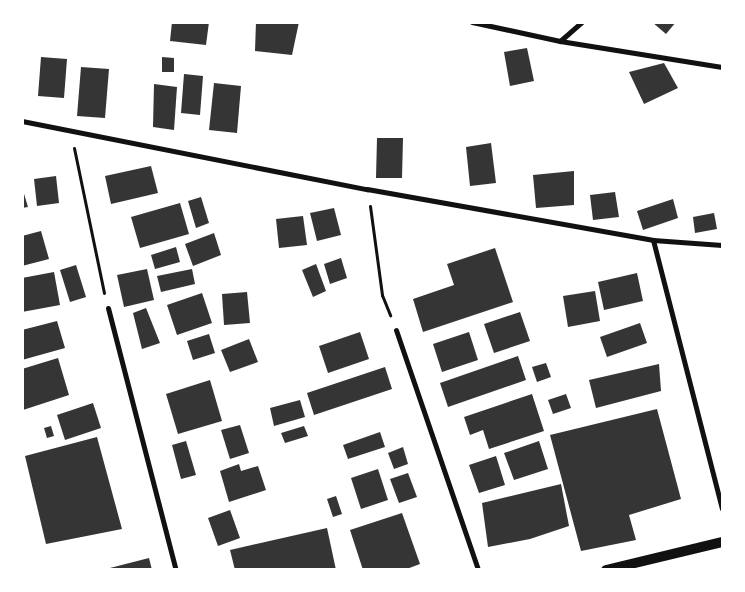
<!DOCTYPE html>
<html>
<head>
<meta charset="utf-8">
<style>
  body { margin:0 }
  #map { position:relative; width:745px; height:592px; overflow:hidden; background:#fff; font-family:Overpass,sans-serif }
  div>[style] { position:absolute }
  .building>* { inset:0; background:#353535 }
  .path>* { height:3px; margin:-1.5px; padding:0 1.5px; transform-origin:1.5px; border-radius:1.5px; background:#111 }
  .minor>* { height:5px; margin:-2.5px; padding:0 2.5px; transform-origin:2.5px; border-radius:2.5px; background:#111 }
  .secondary>* { height:10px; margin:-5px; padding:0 5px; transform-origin:5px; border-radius:5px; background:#111 }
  span { translate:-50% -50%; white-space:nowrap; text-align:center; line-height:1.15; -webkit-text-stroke:5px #fff; paint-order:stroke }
  .frame { position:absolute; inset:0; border:24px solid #fff; pointer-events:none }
</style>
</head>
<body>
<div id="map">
  <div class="building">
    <div style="clip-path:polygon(172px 22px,209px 22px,206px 45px,170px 41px)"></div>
    <div style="clip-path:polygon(256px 22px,299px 22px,292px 55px,255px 51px)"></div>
    <div style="clip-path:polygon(652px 22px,676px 22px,666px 34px)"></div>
    <div style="clip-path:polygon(527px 48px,534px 81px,510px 86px,504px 52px)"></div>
    <div style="clip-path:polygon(41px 57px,67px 59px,64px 98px,38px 96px)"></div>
    <div style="clip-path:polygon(162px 57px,174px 58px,174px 72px,162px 72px)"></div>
    <div style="clip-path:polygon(664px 63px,678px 88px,644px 104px,629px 72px)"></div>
    <div style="clip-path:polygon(81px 67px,109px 69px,105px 118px,77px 116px)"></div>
    <div style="clip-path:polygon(184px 74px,203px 76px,200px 115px,181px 113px)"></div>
    <div style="clip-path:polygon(214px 83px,241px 86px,237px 133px,209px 130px)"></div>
    <div style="clip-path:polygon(154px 84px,177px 87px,174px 130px,153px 127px)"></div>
    <div style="clip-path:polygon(377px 138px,403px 138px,402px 178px,376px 178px)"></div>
    <div style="clip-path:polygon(491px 143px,496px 183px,470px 186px,466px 147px)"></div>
    <div style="clip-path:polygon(151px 166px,158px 193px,111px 204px,105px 176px)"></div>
    <div style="clip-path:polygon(574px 171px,574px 205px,536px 208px,533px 175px)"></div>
    <div style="clip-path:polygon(56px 176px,59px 203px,37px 206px,34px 179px)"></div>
    <div style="clip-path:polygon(22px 187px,28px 207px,22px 208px)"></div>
    <div style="clip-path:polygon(615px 192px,619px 217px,593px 220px,590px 195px)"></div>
    <div style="clip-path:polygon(201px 197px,209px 223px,196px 228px,188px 201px)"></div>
    <div style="clip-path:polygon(673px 199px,678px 218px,643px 230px,637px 211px)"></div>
    <div style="clip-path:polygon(180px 203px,189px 234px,140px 248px,131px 217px)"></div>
    <div style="clip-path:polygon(334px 208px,341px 235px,317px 241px,310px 213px)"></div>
    <div style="clip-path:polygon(714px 213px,717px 229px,695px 233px,693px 217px)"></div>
    <div style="clip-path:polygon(303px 216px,307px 245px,279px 248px,276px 219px)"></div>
    <div style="clip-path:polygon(41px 231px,49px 259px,22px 266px,22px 236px)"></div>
    <div style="clip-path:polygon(214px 233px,221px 255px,193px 266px,185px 244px)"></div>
    <div style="clip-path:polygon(176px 247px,180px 262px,155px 269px,151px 255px)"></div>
    <div style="clip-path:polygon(495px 248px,513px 302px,423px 332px,413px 299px,454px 285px,447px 264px)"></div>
    <div style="clip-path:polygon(341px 258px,347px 278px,330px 284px,324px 264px)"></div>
    <div style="clip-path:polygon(316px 264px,326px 291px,313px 297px,302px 270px)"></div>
    <div style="clip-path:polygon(76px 265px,86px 297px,70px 302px,60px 270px)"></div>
    <div style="clip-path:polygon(147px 269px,154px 300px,124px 307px,117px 275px)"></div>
    <div style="clip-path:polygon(192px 269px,195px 284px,161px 292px,157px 276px)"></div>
    <div style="clip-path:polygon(54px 272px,60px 305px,22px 312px,22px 278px)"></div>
    <div style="clip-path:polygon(637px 273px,643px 301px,604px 310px,598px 282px)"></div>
    <div style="clip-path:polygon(595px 291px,600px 321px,568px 327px,563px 296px)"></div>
    <div style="clip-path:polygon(247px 292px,250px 323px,224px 325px,222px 294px)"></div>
    <div style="clip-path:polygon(202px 293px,212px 323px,177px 335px,167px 305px)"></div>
    <div style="clip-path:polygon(146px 308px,160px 343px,142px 349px,133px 313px)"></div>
    <div style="clip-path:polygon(520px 312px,530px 341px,494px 353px,484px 324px)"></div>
    <div style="clip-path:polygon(57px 321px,65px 348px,22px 360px,22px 330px)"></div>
    <div style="clip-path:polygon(640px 323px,647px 343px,607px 357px,600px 337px)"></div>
    <div style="clip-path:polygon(360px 332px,369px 359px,328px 373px,319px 346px)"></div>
    <div style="clip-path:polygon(469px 332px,478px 360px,442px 372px,433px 344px)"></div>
    <div style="clip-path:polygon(209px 334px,215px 353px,193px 360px,187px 341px)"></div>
    <div style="clip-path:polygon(249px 339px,258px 362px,230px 372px,221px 350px)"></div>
    <div style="clip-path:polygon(518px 356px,526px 380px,448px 407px,440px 383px)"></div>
    <div style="clip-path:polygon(58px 358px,69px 395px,23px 410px,22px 369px)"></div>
    <div style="clip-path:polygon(546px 363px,551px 377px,537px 382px,532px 367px)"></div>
    <div style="clip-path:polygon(659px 364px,661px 391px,596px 408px,589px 380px)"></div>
    <div style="clip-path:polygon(385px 367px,392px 389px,314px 415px,307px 393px)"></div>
    <div style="clip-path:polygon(210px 380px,222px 421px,178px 434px,166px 394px)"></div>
    <div style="clip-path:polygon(532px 394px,544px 431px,489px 449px,483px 430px,470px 435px,464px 417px)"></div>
    <div style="clip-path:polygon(566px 394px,571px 408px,553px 414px,548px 400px)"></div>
    <div style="clip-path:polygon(300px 400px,305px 417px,274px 426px,270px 408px)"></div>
    <div style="clip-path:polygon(93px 403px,101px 428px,65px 440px,57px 415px)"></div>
    <div style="clip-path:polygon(657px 409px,681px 499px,629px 515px,636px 540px,581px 551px,550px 435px)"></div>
    <div style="clip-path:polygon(240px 425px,249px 453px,230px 459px,221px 430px)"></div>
    <div style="clip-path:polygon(51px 426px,54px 436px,47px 438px,44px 428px)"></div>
    <div style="clip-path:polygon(304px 426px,308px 436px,285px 443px,281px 433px)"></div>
    <div style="clip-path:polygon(380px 432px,385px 447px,348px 459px,343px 445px)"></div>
    <div style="clip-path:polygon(97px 437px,122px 529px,46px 544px,25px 456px)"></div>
    <div style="clip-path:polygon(186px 441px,196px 475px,181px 479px,172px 445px)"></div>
    <div style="clip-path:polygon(539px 441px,548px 469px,514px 480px,504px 453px)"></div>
    <div style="clip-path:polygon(403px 447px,408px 464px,394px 469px,388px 453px)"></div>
    <div style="clip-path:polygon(496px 456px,505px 485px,479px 493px,469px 465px)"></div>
    <div style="clip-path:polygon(239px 464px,241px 471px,258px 466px,266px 490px,229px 502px,220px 471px)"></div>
    <div style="clip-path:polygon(378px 469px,388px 500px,361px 509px,351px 478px)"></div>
    <div style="clip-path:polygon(408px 473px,417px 497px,399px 503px,390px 479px)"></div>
    <div style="clip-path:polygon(561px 484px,569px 526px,530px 539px,488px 547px,482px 503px)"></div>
    <div style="clip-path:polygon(336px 496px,342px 514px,333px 517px,327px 499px)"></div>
    <div style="clip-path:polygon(230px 510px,240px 538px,218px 546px,208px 518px)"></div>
    <div style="clip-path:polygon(402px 513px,420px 564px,404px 570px,363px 570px,350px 530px)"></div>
    <div style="clip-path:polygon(327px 528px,336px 570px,235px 570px,230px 550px)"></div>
    <div style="clip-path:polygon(149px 558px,152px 570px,106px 570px,106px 569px)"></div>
  </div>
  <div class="path">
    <div style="left:74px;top:148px;width:148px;rotate:78.3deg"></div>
    <div style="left:370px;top:206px;width:90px;rotate:82.3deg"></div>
    <div style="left:382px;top:295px;width:22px;rotate:68deg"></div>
  </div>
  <div class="minor">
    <div style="left:472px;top:22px;width:90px;rotate:12.2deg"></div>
    <div style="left:560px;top:41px;width:164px;rotate:9.1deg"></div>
    <div style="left:560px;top:41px;width:29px;rotate:-41deg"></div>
    <div style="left:22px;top:121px;width:352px;rotate:11.2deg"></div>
    <div style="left:367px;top:189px;width:291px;rotate:10.1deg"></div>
    <div style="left:653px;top:240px;width:69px;rotate:4.1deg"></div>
    <div style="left:653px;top:240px;width:277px;rotate:75.6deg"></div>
    <div style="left:108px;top:308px;width:271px;rotate:75.5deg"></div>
    <div style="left:396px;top:330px;width:254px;rotate:71.1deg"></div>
  </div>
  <div class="secondary">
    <div style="left:606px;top:570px;width:119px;rotate:-13.6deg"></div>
  </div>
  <div class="frame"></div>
</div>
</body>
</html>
